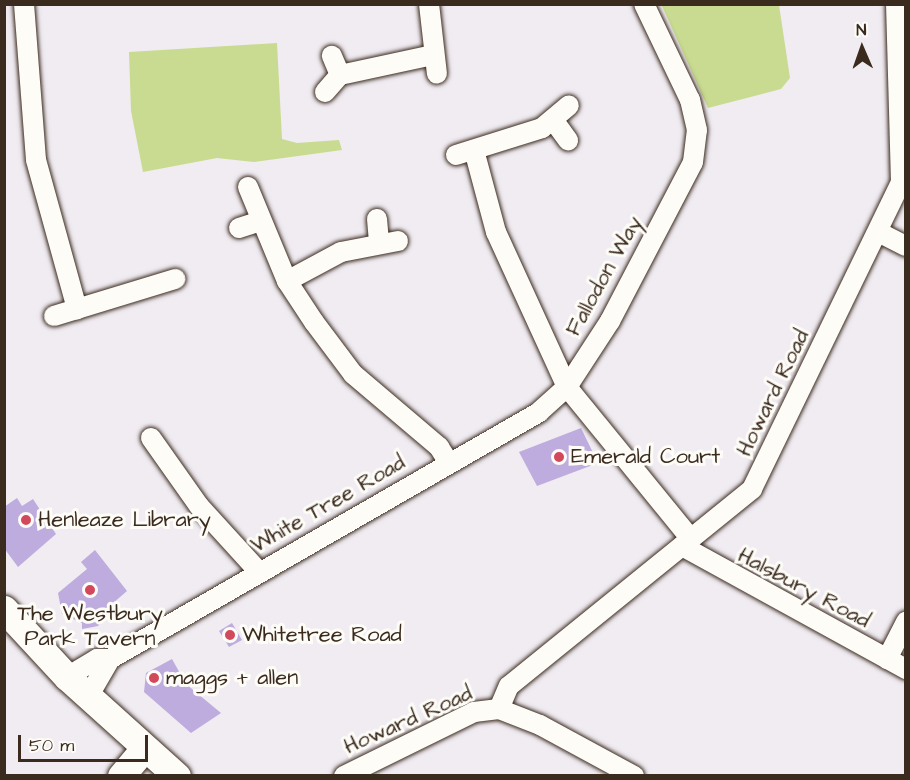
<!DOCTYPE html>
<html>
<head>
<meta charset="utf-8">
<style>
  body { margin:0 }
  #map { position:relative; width:910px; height:780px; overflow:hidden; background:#f0ecf2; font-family:"Architects Daughter",sans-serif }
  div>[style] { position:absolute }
  .green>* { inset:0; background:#c8db90 }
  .building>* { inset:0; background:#bdacdd }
  .roads { filter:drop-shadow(0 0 2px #3b2a1e) drop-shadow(0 0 2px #3b2a1e) }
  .street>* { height:20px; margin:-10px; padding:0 10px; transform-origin:10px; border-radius:10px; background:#fdfcf7 }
  .secondary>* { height:27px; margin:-13.5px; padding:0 13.5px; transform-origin:13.5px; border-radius:13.5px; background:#fdfcf7 }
  .dots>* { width:16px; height:16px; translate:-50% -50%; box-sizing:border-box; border:3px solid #fdfcf7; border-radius:50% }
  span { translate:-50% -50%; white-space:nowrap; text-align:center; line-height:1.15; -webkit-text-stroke:6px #fdfcf7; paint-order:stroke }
  .street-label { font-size:22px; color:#3b2a1e }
  .poi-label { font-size:22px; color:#3b2a1e }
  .left { translate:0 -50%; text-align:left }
  .frame { position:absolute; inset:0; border:6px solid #3b2a1e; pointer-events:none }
  .north { position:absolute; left:832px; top:18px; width:60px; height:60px; -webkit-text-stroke:4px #fdfcf7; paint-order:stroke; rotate:358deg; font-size:16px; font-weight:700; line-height:24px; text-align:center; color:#3b2a1e }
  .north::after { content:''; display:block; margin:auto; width:21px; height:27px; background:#3b2a1e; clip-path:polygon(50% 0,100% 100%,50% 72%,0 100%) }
  .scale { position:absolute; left:18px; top:735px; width:130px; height:27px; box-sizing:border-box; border:3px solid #3b2a1e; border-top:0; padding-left:8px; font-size:18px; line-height:21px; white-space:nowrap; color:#3b2a1e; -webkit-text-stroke:4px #fdfcf7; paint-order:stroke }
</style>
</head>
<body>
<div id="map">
  <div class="green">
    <div style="clip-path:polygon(779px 5px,790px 78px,781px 89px,708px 108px,662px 6px)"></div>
    <div style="clip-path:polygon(277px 43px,282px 139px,297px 143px,339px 140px,342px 150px,254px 162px,217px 158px,143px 172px,131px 111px,129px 52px)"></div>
  </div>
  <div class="building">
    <div style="clip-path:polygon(581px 428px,598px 463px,537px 486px,519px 452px)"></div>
    <div style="clip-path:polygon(17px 498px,22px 506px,33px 499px,56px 534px,18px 567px,4px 548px,4px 507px)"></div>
    <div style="clip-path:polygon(95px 550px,127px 591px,105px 610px,108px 614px,98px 626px,82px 629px,82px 623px,62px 614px,58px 593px,87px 569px,81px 562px)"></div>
    <div style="clip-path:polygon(232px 623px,242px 640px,229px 647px,219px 631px)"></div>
    <div style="clip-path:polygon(172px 659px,186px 684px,221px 713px,191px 733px,144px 692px,146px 673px)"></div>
  </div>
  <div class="roads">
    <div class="street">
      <div style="left:24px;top:4px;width:156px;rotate:85.6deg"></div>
      <div style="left:36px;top:160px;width:155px;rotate:74.6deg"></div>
      <div style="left:429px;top:4px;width:70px;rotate:83.5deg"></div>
      <div style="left:340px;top:75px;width:95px;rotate:-12.1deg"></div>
      <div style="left:325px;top:92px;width:23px;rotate:-49deg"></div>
      <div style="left:340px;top:75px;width:21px;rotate:-113deg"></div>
      <div style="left:554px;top:121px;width:24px;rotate:54deg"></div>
      <div style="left:474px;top:150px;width:85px;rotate:75deg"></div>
      <div style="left:496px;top:232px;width:170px;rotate:65.4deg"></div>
      <div style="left:567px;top:387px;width:196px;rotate:50.8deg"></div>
      <div style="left:456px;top:155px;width:90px;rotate:-17.4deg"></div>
      <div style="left:542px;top:128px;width:35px;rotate:-40deg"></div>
      <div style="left:248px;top:187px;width:102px;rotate:67.5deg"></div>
      <div style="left:287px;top:281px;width:49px;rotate:56.6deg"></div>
      <div style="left:314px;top:322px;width:65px;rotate:53.1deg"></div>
      <div style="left:353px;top:374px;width:113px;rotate:40.3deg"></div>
      <div style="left:439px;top:447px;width:19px;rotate:58deg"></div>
      <div style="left:377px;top:219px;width:23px;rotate:85deg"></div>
      <div style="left:239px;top:228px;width:22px;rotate:-18deg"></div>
      <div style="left:880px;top:233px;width:29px;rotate:27deg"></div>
      <div style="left:287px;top:281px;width:61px;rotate:-28.2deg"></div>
      <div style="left:341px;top:252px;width:58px;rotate:-10.9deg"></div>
      <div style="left:54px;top:316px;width:127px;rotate:-17deg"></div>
      <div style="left:151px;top:438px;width:83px;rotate:54.8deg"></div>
      <div style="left:199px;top:506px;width:89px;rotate:47.7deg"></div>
      <div style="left:682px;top:546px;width:256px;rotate:28.8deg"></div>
      <div style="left:887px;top:659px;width:42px;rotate:-62.8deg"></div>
      <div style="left:67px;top:677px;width:35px;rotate:-31deg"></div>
      <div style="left:97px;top:659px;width:13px"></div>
      <div style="left:110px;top:659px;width:495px;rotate:-29.9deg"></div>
      <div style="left:539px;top:412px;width:38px;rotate:-42deg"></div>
      <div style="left:567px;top:387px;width:79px;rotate:-56.9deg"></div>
      <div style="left:610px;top:321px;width:179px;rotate:-62.4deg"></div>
      <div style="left:693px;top:162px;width:32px;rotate:-83deg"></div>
      <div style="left:697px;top:130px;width:31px;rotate:-103deg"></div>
      <div style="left:690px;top:100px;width:106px;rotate:-115.6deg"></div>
      <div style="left:88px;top:697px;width:44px;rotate:-59.9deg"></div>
      <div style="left:499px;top:709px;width:25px;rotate:-67deg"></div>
      <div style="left:509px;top:686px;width:313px;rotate:-39deg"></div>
      <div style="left:752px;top:489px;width:341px;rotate:-64.1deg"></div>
      <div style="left:901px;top:182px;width:178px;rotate:-91.6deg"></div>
      <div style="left:344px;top:776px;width:145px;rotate:-26.2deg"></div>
      <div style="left:474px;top:712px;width:25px;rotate:-7deg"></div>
      <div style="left:499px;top:709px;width:44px;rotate:21.3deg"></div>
      <div style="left:540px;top:725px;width:107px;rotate:28.5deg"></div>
    </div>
    <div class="secondary">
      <div style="left:4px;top:609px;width:93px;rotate:47.2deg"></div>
      <div style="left:67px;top:677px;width:148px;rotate:42deg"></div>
      <div style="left:121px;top:776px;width:35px;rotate:-50deg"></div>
    </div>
  </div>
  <div class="dots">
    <div style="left:559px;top:457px;background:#d1495b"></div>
    <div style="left:26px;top:520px;background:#d1495b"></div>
    <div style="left:90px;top:590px;background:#d1495b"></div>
    <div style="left:230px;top:635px;background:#d1495b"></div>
    <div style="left:154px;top:678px;background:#d1495b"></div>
  </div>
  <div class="street-label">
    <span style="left:604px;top:276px;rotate:-61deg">Fallodon Way</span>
    <span style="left:773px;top:393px;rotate:-64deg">Howard Road</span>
    <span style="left:328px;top:504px;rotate:-30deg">White Tree Road</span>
    <span style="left:804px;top:588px;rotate:28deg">Halsbury Road</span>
    <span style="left:408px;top:720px;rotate:-24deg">Howard Road</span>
  </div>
  <div class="poi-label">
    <span class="left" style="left:571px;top:457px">Emerald Court</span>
    <span class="left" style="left:38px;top:520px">Henleaze Library</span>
    <span style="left:90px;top:626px">The Westbury<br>Park Tavern</span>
    <span class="left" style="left:242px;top:635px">Whitetree Road</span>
    <span class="left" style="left:166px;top:678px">maggs + allen</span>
  </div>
  <div class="frame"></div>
  <div class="north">N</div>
  <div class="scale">50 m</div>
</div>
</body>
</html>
